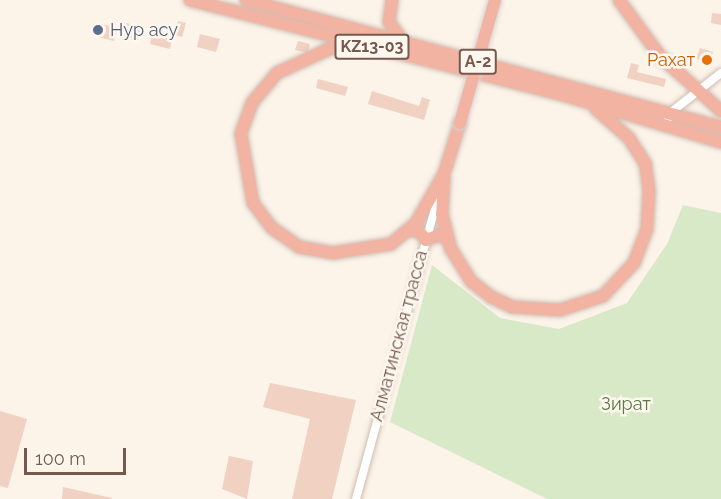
<!DOCTYPE html>
<html>
<head>
<meta charset="utf-8">
<style>
  body { margin:0 }
  #map { position:relative; width:721px; height:499px; overflow:hidden; background:#fcf3e9; font-family:Raleway,sans-serif }
  div>[style] { position:absolute }
  .green>* { inset:0; background:#d7e9c7 }
  .building>* { inset:0; background:#f0d1c2 }
  .roads { filter:drop-shadow(0 0 2px #cfbdb1) drop-shadow(0 0 2px #cfbdb1) }
  .minor>* { height:8px; margin:-4px; padding:0 4px; transform-origin:4px; border-radius:4px; background:#fff }
  .highway>* { height:12px; margin:-6px; padding:0 6px; transform-origin:6px; border-radius:6px; background:#f3b3a3 }
  .bridges { filter:drop-shadow(0 0 2px #d8d1cd) drop-shadow(0 0 2px #d8d1cd) }
  .highway-bridge>* { height:12px; margin:-6px; padding:0 6px; transform-origin:6px; border-radius:6px; background:#f3b3a3 }
  .dots>* { width:16px; height:16px; translate:-50% -50%; box-sizing:border-box; border:3px solid #fef7ef; border-radius:50% }
  span { translate:-50% -50%; white-space:nowrap; text-align:center; line-height:1.15; -webkit-text-stroke:5px #fef7ef; paint-order:stroke }
  .shield-label span { padding:2px 4px; background:#fef7ef; border:2px solid; border-radius:4px; -webkit-text-stroke-width:0 }
  .shield-label { font-size:16px; color:#75594d; font-weight:700 }
  .service-label { font-size:18px; color:#4e5e75 }
  .left { translate:0 -50%; text-align:left }
  .food-label { font-size:18px; color:#c56008 }
  .right { translate:-100% -50%; text-align:right }
  .street-label { font-size:18px; color:#75594d }
  .park-label { font-size:18px; color:#587a45 }
  .scale { position:absolute; left:24px; top:448px; width:102px; height:27px; box-sizing:border-box; border:3px solid #75594d; border-top:0; padding-left:8px; font-size:18px; line-height:21px; white-space:nowrap; color:#75594d; -webkit-text-stroke:4px #fef7ef; paint-order:stroke }
</style>
</head>
<body>
<div id="map">
  <div class="green">
    <div style="clip-path:polygon(683px 205px,721px 213px,721px 499px,547px 499px,390px 422px,432px 265px,500px 318px,559px 329px,627px 303px,667px 244px)"></div>
  </div>
  <div class="building">
    <div style="clip-path:polygon(712px 13px,721px 14px,721px 25px,711px 23px)"></div>
    <div style="clip-path:polygon(178px 21px,186px 23px,182px 37px,174px 35px)"></div>
    <div style="clip-path:polygon(126px 23px,142px 27px,138px 40px,123px 36px)"></div>
    <div style="clip-path:polygon(101px 24px,117px 28px,114px 41px,98px 37px)"></div>
    <div style="clip-path:polygon(153px 29px,173px 34px,170px 49px,150px 44px)"></div>
    <div style="clip-path:polygon(200px 34px,220px 39px,216px 52px,197px 47px)"></div>
    <div style="clip-path:polygon(298px 41px,310px 44px,308px 53px,295px 50px)"></div>
    <div style="clip-path:polygon(700px 48px,713px 52px,709px 63px,696px 59px)"></div>
    <div style="clip-path:polygon(631px 63px,639px 65px,637px 72px,666px 79px,664px 87px,627px 78px)"></div>
    <div style="clip-path:polygon(318px 79px,348px 87px,345px 96px,316px 88px)"></div>
    <div style="clip-path:polygon(372px 91px,419px 106px,422px 97px,430px 100px,424px 120px,368px 104px)"></div>
    <div style="clip-path:polygon(270px 383px,356px 400px,332px 499px,292px 499px,310px 419px,263px 407px)"></div>
    <div style="clip-path:polygon(0 411px,27px 419px,8px 488px,0 486px)"></div>
    <div style="clip-path:polygon(229px 456px,253px 461px,247px 499px,222px 489px)"></div>
    <div style="clip-path:polygon(63px 487px,112px 498px,112px 499px,62px 499px)"></div>
  </div>
  <div class="roads">
    <div class="minor">
      <div style="left:666px;top:125px;width:13px;rotate:-72deg"></div>
      <div style="left:670px;top:113px;width:65px;rotate:-38.1deg"></div>
      <div style="left:356px;top:499px;width:321px;rotate:-74.8deg"></div>
    </div>
    <div class="highway">
      <div style="left:190px;top:0;width:392px;rotate:14.3deg"></div>
      <div style="left:570px;top:97px;width:158px;rotate:16.6deg"></div>
      <div style="left:246px;top:0;width:492px;rotate:15deg"></div>
      <div style="left:392px;top:0;width:22px;rotate:98deg"></div>
      <div style="left:389px;top:22px;width:24px;rotate:54deg"></div>
      <div style="left:619px;top:0;width:69px;rotate:53.8deg"></div>
      <div style="left:660px;top:56px;width:82px;rotate:42deg"></div>
      <div style="left:352px;top:45px;width:23px;rotate:170deg"></div>
      <div style="left:329px;top:49px;width:57px;rotate:155.2deg"></div>
      <div style="left:277px;top:73px;width:39px;rotate:130deg"></div>
      <div style="left:252px;top:103px;width:33px;rotate:110deg"></div>
      <div style="left:241px;top:134px;width:70px;rotate:80.1deg"></div>
      <div style="left:253px;top:203px;width:31px;rotate:53deg"></div>
      <div style="left:272px;top:228px;width:33px;rotate:35deg"></div>
      <div style="left:299px;top:247px;width:35px;rotate:10deg"></div>
      <div style="left:333px;top:253px;width:59px;rotate:-8.8deg"></div>
      <div style="left:391px;top:244px;width:33px;rotate:-40deg"></div>
      <div style="left:416px;top:223px;width:56px;rotate:-60.3deg"></div>
      <div style="left:444px;top:174px;width:53px;rotate:-72.6deg"></div>
      <div style="left:444px;top:179px;width:35px;rotate:93deg"></div>
      <div style="left:442px;top:214px;width:36px;rotate:76deg"></div>
      <div style="left:451px;top:249px;width:39px;rotate:58deg"></div>
      <div style="left:472px;top:282px;width:24px;rotate:38deg"></div>
      <div style="left:491px;top:297px;width:23px;rotate:25deg"></div>
      <div style="left:512px;top:307px;width:48px;rotate:3.6deg"></div>
      <div style="left:560px;top:310px;width:45px;rotate:-18deg"></div>
      <div style="left:603px;top:296px;width:45px;rotate:-46.8deg"></div>
      <div style="left:634px;top:263px;width:36px;rotate:-69deg"></div>
      <div style="left:647px;top:229px;width:39px;rotate:-87deg"></div>
      <div style="left:649px;top:190px;width:27px;rotate:-98deg"></div>
      <div style="left:645px;top:163px;width:30px;rotate:-123deg"></div>
      <div style="left:629px;top:138px;width:44px;rotate:-138.7deg"></div>
      <div style="left:407px;top:231px;width:11px;rotate:-5deg"></div>
      <div style="left:418px;top:230px;width:13px;rotate:51deg"></div>
      <div style="left:426px;top:240px;width:14px;rotate:-21deg"></div>
      <div style="left:439px;top:235px;width:11px;rotate:27deg"></div>
    </div>
  </div>
  <div class="bridges">
    <div class="highway-bridge">
      <div style="left:460px;top:123px;width:128px;rotate:-74.1deg"></div>
    </div>
  </div>
  <div class="dots">
    <div style="left:98px;top:30px;background:#5c6f8a"></div>
    <div style="left:707px;top:60px;background:#e8710a"></div>
  </div>
  <div class="shield-label">
    <span style="left:372px;top:47px">KZ13-03</span>
    <span style="left:478px;top:62px">A-2</span>
  </div>
  <div class="service-label">
    <span class="left" style="left:110px;top:30px">Нур асу</span>
  </div>
  <div class="food-label">
    <span class="right" style="left:695px;top:60px">Рахат</span>
  </div>
  <div class="street-label">
    <span style="left:399px;top:336px;rotate:-75deg">Алматинская трасса</span>
  </div>
  <div class="park-label">
    <span style="left:626px;top:404px">Зират</span>
  </div>
  <div class="scale">100 m</div>
</div>
</body>
</html>
